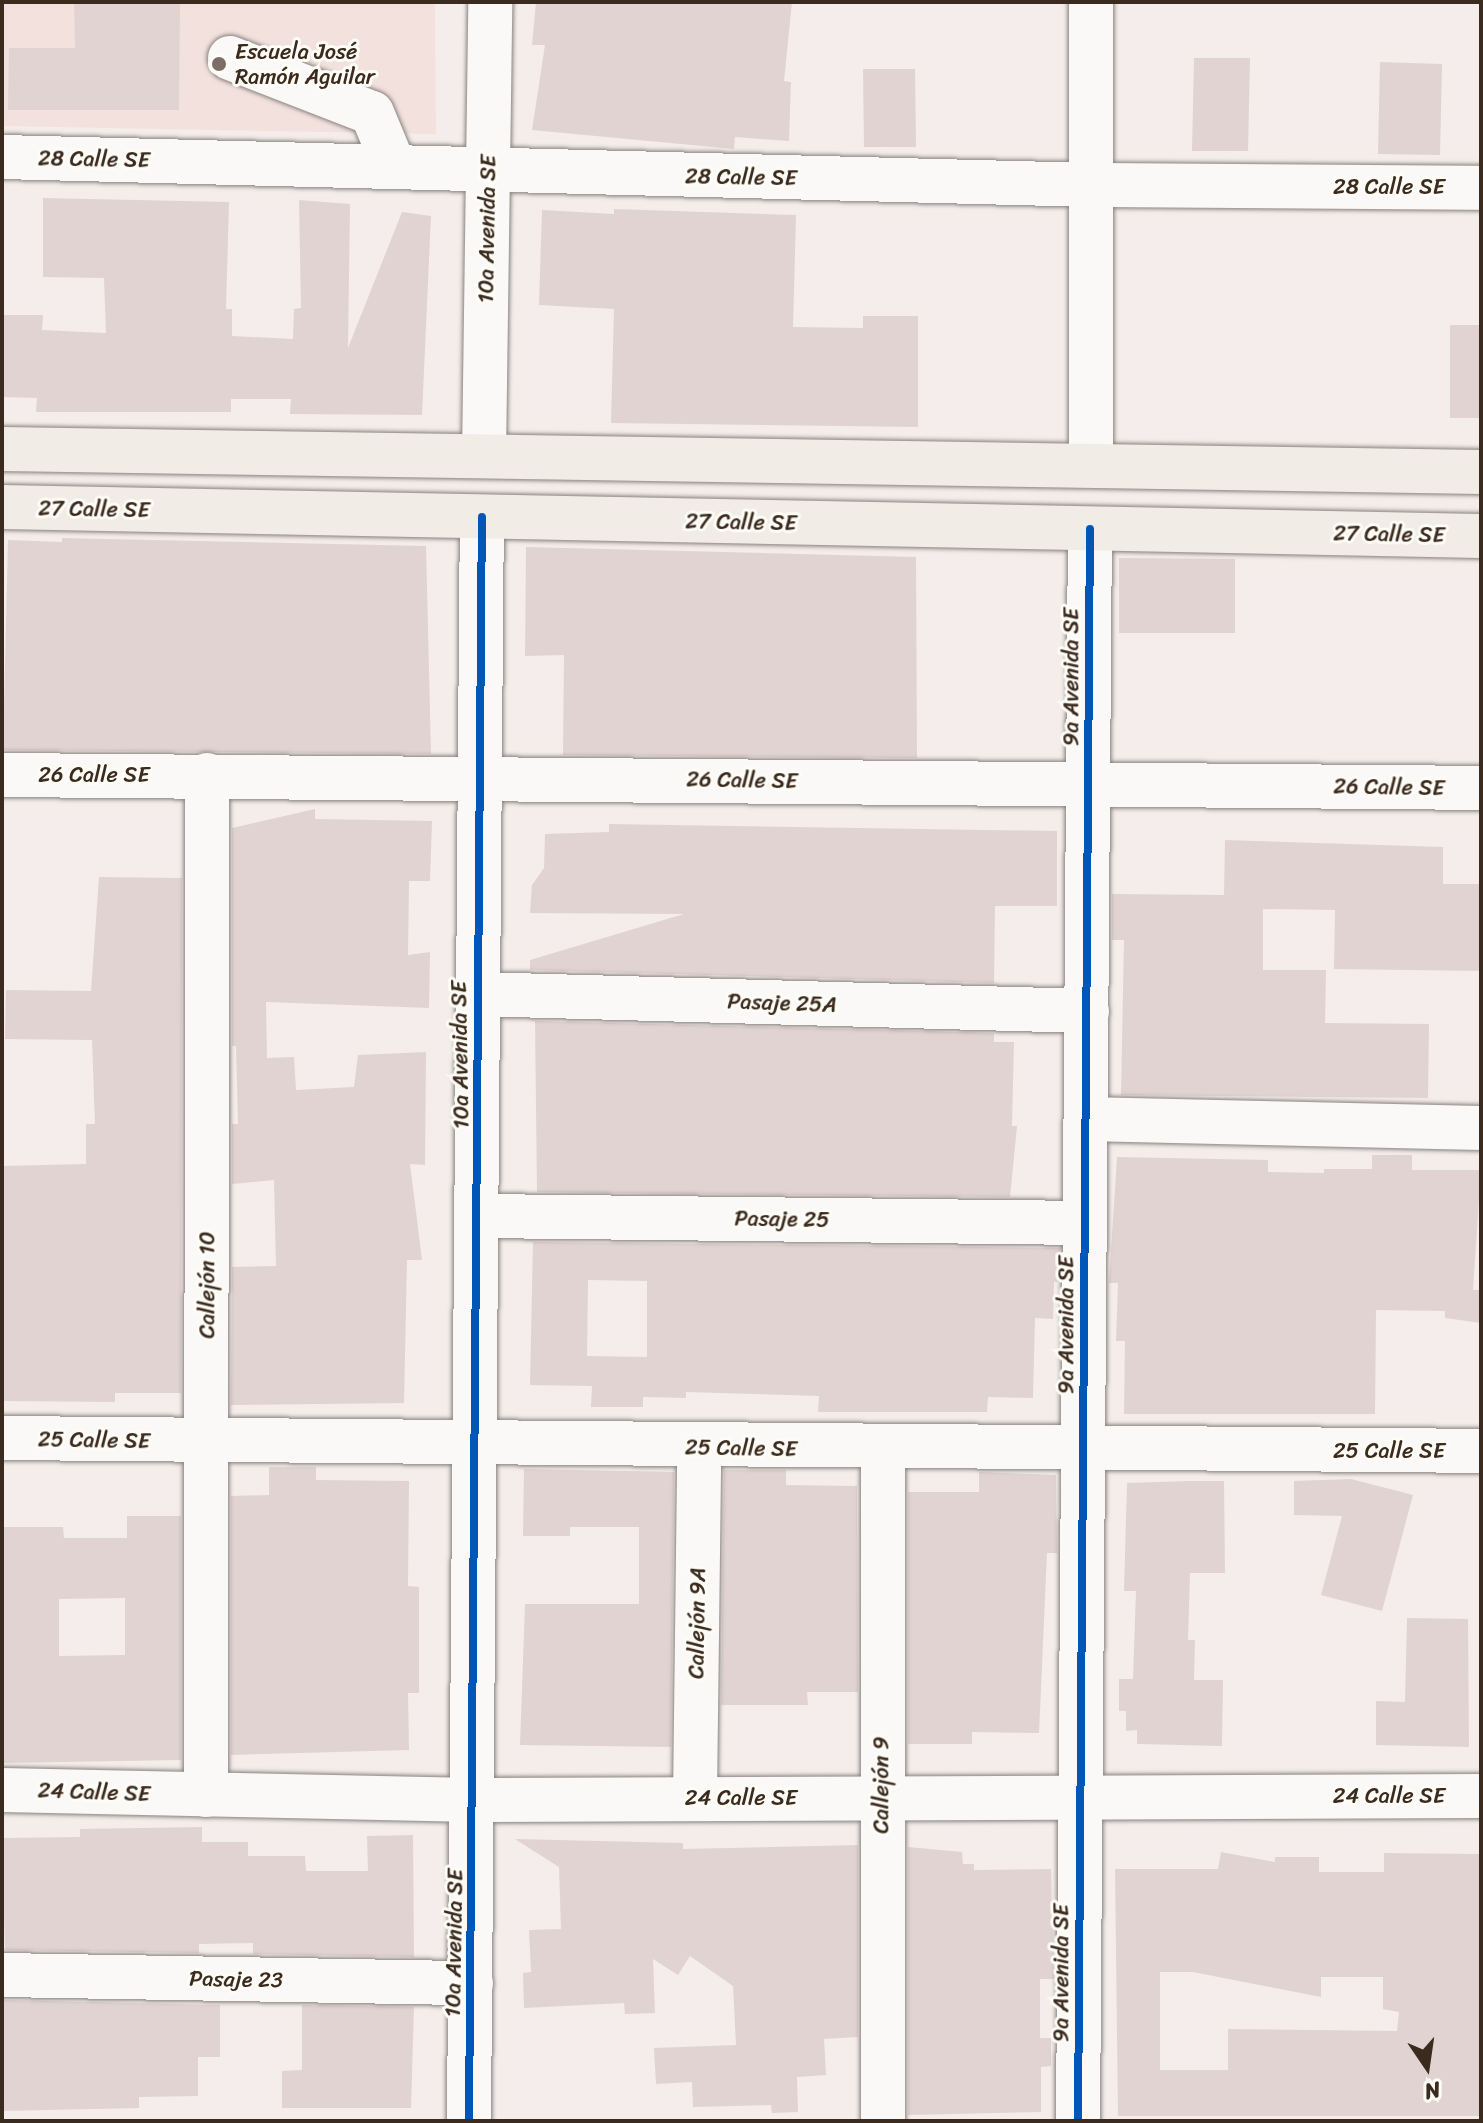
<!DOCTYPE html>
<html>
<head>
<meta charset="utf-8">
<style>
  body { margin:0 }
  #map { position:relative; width:1483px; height:2123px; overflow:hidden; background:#f4edeb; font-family:Sriracha,sans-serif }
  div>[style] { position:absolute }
  .built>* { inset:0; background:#f3e1de }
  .building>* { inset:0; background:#e1d3d1 }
  .roads { filter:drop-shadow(0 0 2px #89837f) drop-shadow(0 0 2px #89837f) }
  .minor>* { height:44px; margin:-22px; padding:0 22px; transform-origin:22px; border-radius:22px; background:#faf9f7 }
  .major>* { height:44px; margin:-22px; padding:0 22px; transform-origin:22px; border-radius:22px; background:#f1ece5 }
  .cycleway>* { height:8px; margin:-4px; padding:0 4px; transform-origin:4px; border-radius:4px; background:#0057b8 }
  .dots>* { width:22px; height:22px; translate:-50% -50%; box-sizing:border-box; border:4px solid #fdfcf7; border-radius:50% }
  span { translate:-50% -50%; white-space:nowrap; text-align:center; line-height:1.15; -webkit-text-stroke:6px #fdfcf7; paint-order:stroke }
  .poi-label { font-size:22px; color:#3b2a1e }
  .left { translate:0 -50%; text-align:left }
  .street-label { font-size:22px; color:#3b2a1e }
  .frame { position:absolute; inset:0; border:4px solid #3b2a1e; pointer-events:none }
  .north { position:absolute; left:1387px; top:2027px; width:80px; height:80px; -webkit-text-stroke:6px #fdfcf7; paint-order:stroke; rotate:167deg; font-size:22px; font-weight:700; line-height:32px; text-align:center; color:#3b2a1e }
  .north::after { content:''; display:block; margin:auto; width:28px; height:36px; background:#3b2a1e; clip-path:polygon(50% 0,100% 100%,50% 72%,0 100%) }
</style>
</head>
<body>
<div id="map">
  <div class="built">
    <div style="clip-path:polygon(2px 2px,435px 2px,436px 134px,2px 126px)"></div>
  </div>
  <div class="building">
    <div style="clip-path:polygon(74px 2px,180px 2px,179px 110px,8px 110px,9px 48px,75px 48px)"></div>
    <div style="clip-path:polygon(536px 2px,792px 2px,784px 81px,791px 82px,789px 141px,735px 137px,734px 149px,532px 130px,545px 45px,532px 45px)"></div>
    <div style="clip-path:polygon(1194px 58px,1250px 58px,1248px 151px,1192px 151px)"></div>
    <div style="clip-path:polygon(1380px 62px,1442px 64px,1440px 155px,1378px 154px)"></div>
    <div style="clip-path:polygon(863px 69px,915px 69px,916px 147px,864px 147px)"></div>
    <div style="clip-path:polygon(43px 198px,229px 202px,226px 309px,232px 309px,232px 336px,293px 339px,294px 309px,301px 308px,299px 200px,350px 204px,348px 348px,402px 212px,431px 216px,422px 415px,290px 414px,291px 399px,231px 399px,231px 412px,36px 412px,37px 398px,2px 397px,2px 315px,43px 315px,42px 330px,106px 333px,104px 278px,43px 277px)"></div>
    <div style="clip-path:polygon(614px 209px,796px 215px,793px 327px,863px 328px,863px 316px,918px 316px,918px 427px,611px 423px,614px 309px,539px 305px,542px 210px,614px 214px)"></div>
    <div style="clip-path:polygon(1450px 325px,1481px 325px,1481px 418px,1450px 418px)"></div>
    <div style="clip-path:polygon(62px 538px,426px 546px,431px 754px,3px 750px,8px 540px,62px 542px)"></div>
    <div style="clip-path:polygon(526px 547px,916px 557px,917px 758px,563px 755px,564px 655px,525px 656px)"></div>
    <div style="clip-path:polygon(1119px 558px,1235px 559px,1235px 633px,1119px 633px)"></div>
    <div style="clip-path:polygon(315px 809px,315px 819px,432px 821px,430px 881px,409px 881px,408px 955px,430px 952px,429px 1008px,266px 1002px,267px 1058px,294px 1057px,296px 1090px,354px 1087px,358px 1055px,426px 1052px,425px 1165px,410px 1164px,422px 1260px,407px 1260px,404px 1403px,231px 1405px,232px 1267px,276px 1266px,274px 1180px,232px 1184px,232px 1124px,238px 1124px,236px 1046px,232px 1046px,232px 828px)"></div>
    <div style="clip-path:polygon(609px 824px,1057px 831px,1057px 906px,995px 906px,994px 983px,530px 970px,530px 960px,684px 914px,530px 913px,532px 885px,544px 868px,545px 834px,609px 832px)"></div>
    <div style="clip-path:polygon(1225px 840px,1443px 847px,1443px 884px,1481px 884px,1481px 971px,1334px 969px,1335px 910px,1263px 909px,1263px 970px,1326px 970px,1325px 1023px,1429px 1024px,1428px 1098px,1121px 1095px,1124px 940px,1112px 940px,1112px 894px,1224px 895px)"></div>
    <div style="clip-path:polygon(99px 877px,182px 878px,181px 1393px,115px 1393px,115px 1402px,2px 1401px,2px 1166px,86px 1164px,86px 1124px,95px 1124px,92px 1040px,5px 1039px,6px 990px,91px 991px)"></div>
    <div style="clip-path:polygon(535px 1021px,994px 1033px,994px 1042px,1014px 1042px,1012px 1126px,1017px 1126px,1010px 1197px,537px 1192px)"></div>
    <div style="clip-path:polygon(1372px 1155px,1412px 1155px,1412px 1170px,1481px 1170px,1473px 1290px,1481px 1290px,1481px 1323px,1445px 1318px,1445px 1311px,1376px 1310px,1375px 1414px,1124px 1414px,1125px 1341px,1116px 1341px,1118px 1283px,1109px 1283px,1117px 1157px,1268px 1160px,1268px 1172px,1324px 1173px,1324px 1169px,1372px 1169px)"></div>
    <div style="clip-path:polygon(evenodd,533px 1242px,1060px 1248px,1059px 1282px,1054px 1282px,1053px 1319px,1035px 1318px,1033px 1398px,988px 1397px,987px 1412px,818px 1412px,819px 1396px,686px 1392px,686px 1398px,643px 1397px,643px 1407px,591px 1407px,592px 1386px,530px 1385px,533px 1242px,588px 1280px,647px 1281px,647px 1357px,587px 1356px,588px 1280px)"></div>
    <div style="clip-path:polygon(269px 1467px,316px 1467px,316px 1480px,409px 1481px,408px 1586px,419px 1587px,419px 1693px,408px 1693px,409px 1750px,231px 1755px,231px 1496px,269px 1495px)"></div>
    <div style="clip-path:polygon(524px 1469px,674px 1472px,671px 1747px,520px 1745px,525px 1604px,639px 1604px,639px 1527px,570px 1527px,570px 1536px,523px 1536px)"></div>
    <div style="clip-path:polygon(724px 1470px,786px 1470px,786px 1485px,857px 1486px,858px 1692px,807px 1692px,808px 1705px,721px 1705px)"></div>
    <div style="clip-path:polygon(979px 1472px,1056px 1475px,1057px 1553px,1047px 1553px,1039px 1733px,972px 1732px,972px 1744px,908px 1744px,908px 1492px,979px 1492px)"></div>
    <div style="clip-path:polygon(1351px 1479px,1413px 1495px,1382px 1611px,1321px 1595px,1342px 1516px,1294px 1515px,1294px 1481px)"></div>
    <div style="clip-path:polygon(1189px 1481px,1224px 1481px,1225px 1573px,1190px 1573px,1188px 1640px,1195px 1640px,1194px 1680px,1223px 1680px,1222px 1746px,1137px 1744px,1137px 1730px,1126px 1731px,1126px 1711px,1119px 1711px,1119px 1679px,1133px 1679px,1136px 1591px,1124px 1591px,1127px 1483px)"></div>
    <div style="clip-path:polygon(evenodd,127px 1516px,181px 1516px,181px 1760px,2px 1763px,2px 1527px,63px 1527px,64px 1538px,127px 1538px,127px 1516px,125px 1598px,125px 1655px,59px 1656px,59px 1599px,125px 1598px)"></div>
    <div style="clip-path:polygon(1407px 1618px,1468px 1619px,1469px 1747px,1376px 1745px,1376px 1701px,1405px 1702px)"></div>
    <div style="clip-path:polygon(202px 1827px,202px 1842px,248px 1842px,248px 1856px,305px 1856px,306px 1871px,368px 1871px,367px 1836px,413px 1835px,414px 1957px,253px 1954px,253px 1943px,199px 1944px,199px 1953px,5px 1950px,2px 1838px,80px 1837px,80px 1829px)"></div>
    <div style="clip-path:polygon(515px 1839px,683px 1843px,683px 1849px,858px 1845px,858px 2037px,824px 2039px,826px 2075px,797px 2077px,798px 2112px,772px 2113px,771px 2105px,693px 2107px,692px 2082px,656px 2084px,654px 2048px,736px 2045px,733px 1986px,690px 1956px,678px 1975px,653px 1959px,655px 2013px,625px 2014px,624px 2003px,524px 2008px,523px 1973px,531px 1972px,529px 1930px,561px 1929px,559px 1867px)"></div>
    <div style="clip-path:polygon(908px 1847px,962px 1852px,963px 1864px,974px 1864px,974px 1870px,1051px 1869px,1054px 1979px,1040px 1979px,1040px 2038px,1051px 2038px,1051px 2066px,1041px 2067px,1041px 2112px,908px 2115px)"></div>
    <div style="clip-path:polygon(evenodd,1221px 1852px,1275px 1862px,1275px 1857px,1319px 1857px,1319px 1872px,1384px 1872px,1384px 1853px,1481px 1854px,1481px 2116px,1118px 2116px,1115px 1869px,1218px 1869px,1221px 1852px,1160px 1972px,1193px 1972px,1321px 1997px,1321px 1977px,1383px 1977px,1383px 2009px,1399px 2012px,1397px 2031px,1228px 2029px,1228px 2070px,1160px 2070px,1160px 1972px)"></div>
    <div style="clip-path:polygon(2px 2000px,220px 2005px,220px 2057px,198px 2057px,198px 2096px,139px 2097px,139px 2108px,2px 2111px)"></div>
    <div style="clip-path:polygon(302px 2005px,414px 2007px,411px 2108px,282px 2108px,282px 2071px,302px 2070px)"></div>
  </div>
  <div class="roads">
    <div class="minor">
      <div style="left:230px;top:58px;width:152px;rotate:21.2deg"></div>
      <div style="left:372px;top:113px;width:57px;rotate:67.5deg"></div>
      <div style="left:2px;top:157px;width:1089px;rotate:1.47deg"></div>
      <div style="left:1091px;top:185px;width:390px;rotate:0.4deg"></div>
      <div style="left:484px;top:456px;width:454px;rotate:-89.2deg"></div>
      <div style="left:1091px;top:465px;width:463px;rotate:-90deg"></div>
      <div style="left:2px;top:775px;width:1479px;rotate:0.5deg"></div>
      <div style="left:477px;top:994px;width:610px;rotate:1.6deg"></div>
      <div style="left:1086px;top:1119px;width:395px;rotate:1.3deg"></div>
      <div style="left:480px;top:1216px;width:605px;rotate:0.66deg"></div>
      <div style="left:2px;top:1438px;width:1479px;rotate:0.5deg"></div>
      <div style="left:2px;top:1790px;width:472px;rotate:1.2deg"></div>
      <div style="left:474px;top:1800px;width:1007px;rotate:-0.23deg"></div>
      <div style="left:206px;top:1795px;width:1020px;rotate:-89.94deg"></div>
      <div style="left:695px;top:1798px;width:350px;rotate:-89.3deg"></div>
      <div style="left:2px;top:1975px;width:469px;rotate:1deg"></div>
      <div style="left:469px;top:2121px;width:1604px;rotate:-89.54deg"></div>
      <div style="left:883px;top:2121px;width:671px;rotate:-90deg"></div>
      <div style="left:1078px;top:2121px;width:1592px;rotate:-89.57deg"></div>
    </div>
    <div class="major">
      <div style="left:2px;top:449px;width:1479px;rotate:0.89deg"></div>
      <div style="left:2px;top:507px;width:1479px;rotate:1.12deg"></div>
    </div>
  </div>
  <div class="cycleway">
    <div style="left:469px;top:2121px;width:1604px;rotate:-89.54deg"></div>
    <div style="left:1078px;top:2121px;width:1592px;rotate:-89.57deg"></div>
  </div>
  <div class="dots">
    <div style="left:219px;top:64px;background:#7c6e66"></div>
  </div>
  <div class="poi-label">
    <span class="left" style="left:235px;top:64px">Escuela José<br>Ramón Aguilar</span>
  </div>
  <div class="street-label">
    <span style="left:94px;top:159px;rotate:1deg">28 Calle SE</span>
    <span style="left:741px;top:177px;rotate:1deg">28 Calle SE</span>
    <span style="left:1389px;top:187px">28 Calle SE</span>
    <span style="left:487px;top:229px;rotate:-89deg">10a Avenida SE</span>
    <span style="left:94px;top:509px;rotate:1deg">27 Calle SE</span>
    <span style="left:741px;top:522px;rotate:1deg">27 Calle SE</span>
    <span style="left:1389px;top:534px;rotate:1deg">27 Calle SE</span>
    <span style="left:1071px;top:677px;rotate:-90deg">9a Avenida SE</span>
    <span style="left:94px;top:775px">26 Calle SE</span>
    <span style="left:742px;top:780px;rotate:1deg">26 Calle SE</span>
    <span style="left:1389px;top:787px;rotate:1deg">26 Calle SE</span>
    <span style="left:782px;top:1003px;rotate:2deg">Pasaje 25A</span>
    <span style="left:460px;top:1055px;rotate:-91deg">10a Avenida SE</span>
    <span style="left:782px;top:1219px;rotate:1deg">Pasaje 25</span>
    <span style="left:207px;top:1285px;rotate:-90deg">Callejón 10</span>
    <span style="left:1066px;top:1325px;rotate:-90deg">9a Avenida SE</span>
    <span style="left:94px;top:1440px;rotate:1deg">25 Calle SE</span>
    <span style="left:741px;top:1448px;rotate:1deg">25 Calle SE</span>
    <span style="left:1389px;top:1451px">25 Calle SE</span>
    <span style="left:697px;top:1623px;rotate:-89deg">Callejón 9A</span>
    <span style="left:881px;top:1785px;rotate:-90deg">Callejón 9</span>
    <span style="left:94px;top:1792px;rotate:2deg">24 Calle SE</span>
    <span style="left:1389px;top:1796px">24 Calle SE</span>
    <span style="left:741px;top:1798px">24 Calle SE</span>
    <span style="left:454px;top:1943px;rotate:-89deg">10a Avenida SE</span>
    <span style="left:1061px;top:1973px;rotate:-90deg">9a Avenida SE</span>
    <span style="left:236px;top:1979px;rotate:1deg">Pasaje 23</span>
  </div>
  <div class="frame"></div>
  <div class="north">N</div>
</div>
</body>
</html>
